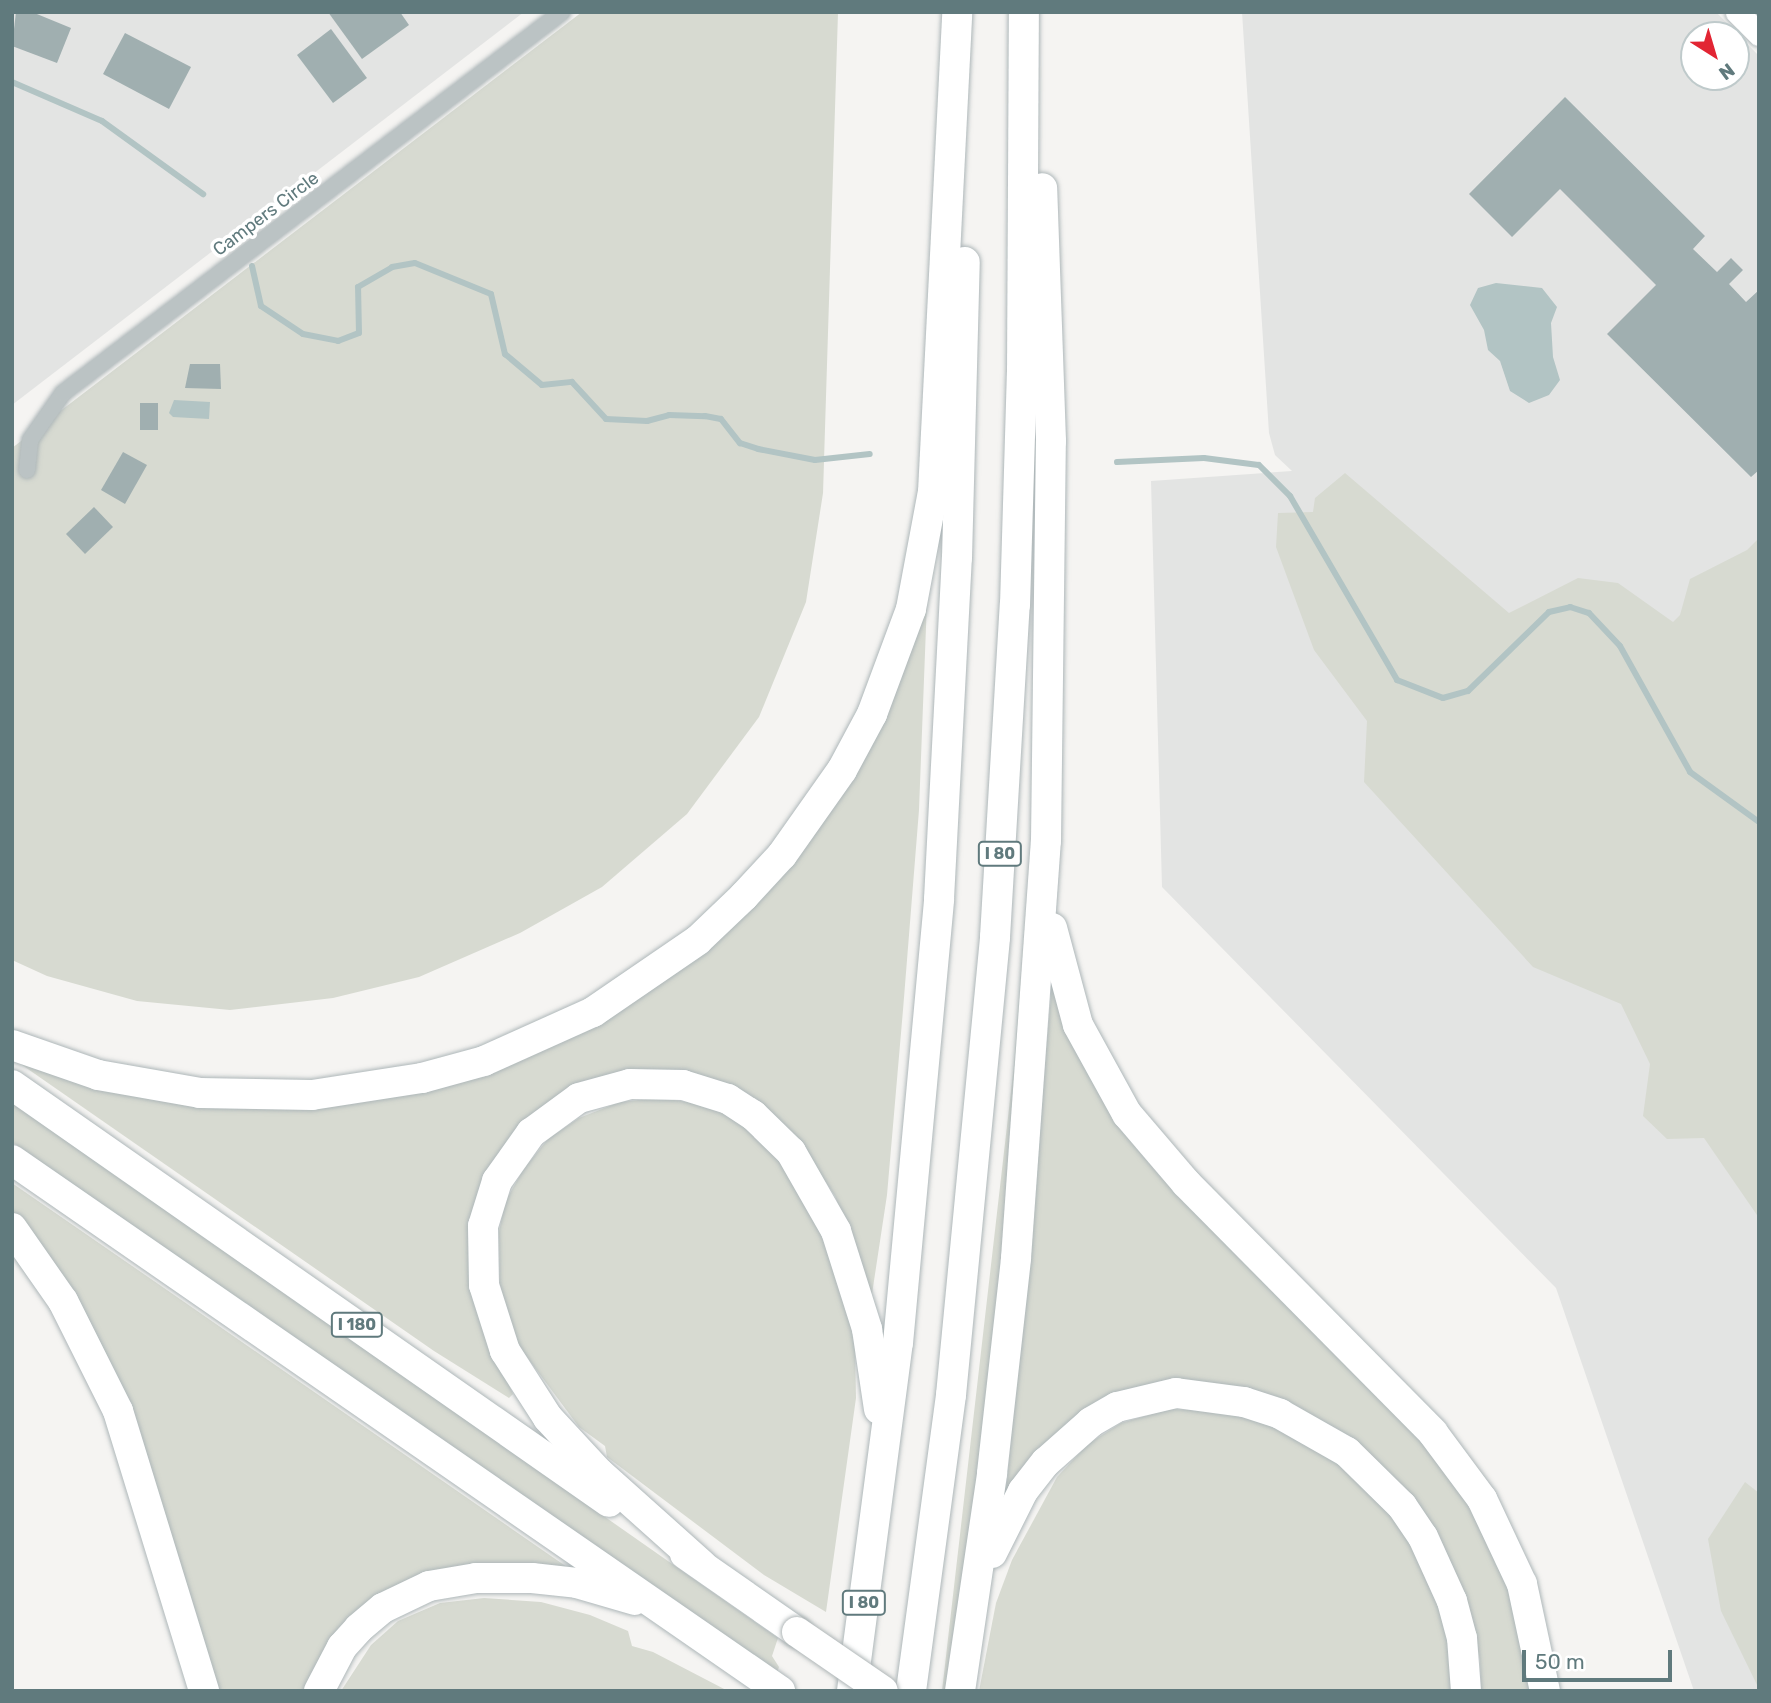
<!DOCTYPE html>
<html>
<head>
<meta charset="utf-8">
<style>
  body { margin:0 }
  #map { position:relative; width:1771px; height:1703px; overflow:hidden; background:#f5f4f2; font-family:Rubik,sans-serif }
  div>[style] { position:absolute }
  .built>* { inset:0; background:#e3e4e3 }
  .green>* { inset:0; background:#d7dad1 }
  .water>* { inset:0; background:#b2c4c4 }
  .stream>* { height:6px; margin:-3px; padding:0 3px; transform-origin:3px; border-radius:3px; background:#b2c4c4 }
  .building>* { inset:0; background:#a0afb0 }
  .roads { filter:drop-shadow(0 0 2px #aeb7b9) drop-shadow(0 0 2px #aeb7b9) }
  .minor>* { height:16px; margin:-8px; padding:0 8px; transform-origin:8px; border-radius:8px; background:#bbc3c4 }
  .secondary>* { height:23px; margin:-11.5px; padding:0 11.5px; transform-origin:11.5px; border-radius:11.5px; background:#fff }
  .motorway>* { height:30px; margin:-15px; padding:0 15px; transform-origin:15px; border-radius:15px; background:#fff }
  .bridges { filter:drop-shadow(0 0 2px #afb6b7) drop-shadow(0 0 2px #afb6b7) }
  .motorway-bridge>* { height:30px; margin:-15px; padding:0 15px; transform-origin:15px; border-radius:15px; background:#fff }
  span { translate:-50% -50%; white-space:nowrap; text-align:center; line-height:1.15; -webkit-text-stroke:7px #fff; paint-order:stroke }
  .shield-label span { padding:2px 5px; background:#fff; border:2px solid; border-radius:5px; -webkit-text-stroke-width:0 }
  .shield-label { font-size:16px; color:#607a7d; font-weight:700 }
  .street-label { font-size:18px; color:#607a7d }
  .frame { position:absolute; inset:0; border:14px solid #607a7d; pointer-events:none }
  .north { position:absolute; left:1680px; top:21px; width:70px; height:70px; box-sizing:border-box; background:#fff; border:2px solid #bfcacb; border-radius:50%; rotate:143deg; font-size:19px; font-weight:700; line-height:28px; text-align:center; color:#607a7d }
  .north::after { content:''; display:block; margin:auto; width:24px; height:32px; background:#e22533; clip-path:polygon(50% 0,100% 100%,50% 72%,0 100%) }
  .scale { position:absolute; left:1522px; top:1650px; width:150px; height:32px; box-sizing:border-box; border:4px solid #607a7d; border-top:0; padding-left:9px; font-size:21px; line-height:24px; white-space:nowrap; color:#607a7d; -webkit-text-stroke:5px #fff; paint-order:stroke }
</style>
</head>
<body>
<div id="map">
  <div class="built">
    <div style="clip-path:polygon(12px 12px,524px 12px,12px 405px)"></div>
    <div style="clip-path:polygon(evenodd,1242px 12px,1716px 12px,1759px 56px,1759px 1691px,1694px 1691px,1556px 1288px,1162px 887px,1151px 481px,1292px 471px,1275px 455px,1269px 433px,1242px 12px,1694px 35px,1736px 35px,1736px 77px,1694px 77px,1694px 35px)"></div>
  </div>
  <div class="green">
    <div style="clip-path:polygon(582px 12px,838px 12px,823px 493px,806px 602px,759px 717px,687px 814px,602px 887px,520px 933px,419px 977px,333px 998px,230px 1010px,137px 1001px,47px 976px,12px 960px,12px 448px)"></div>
    <div style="clip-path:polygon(1345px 473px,1509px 613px,1578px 578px,1618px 583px,1673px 622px,1680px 615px,1690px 579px,1747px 550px,1759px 538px,1759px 1218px,1704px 1138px,1667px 1139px,1643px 1116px,1650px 1064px,1621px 1004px,1533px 967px,1364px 782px,1367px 721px,1314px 650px,1276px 547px,1278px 513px,1313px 512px,1315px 498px)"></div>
    <div style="clip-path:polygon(927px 601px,919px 810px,903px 1010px,887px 1195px,872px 1294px,835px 1196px,805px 1151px,777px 1120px,611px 1078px,487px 1178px,497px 1358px,513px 1394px,509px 1398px,434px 1351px,12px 1058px,135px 1093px,464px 1077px,750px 902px)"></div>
    <div style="clip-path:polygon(1031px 841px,1037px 841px,990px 1406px,951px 1691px,942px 1691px,1014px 1065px)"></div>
    <div style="clip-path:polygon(1054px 963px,1110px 1096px,1428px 1438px,1501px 1545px,1540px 1691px,1481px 1691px,1480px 1660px,1467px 1603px,1438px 1533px,1404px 1487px,1351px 1438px,1162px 1384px,1006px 1493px)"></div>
    <div style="clip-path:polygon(659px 1098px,709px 1105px,749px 1129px,789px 1168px,810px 1201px,846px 1298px,855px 1348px,856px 1398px,826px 1612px,764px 1575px,607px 1457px,605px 1446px,579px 1427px,518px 1345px,500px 1296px,499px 1232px,505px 1202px,523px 1170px,548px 1139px,579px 1118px,620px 1102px)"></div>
    <div style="clip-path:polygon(12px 1102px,778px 1638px,772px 1656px,779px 1667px,777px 1673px,12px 1142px)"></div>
    <div style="clip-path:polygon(12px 1183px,180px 1299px,593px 1585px,413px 1583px,311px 1691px,217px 1691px,46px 1261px,12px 1213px)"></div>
    <div style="clip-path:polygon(1170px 1409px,1215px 1411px,1259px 1420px,1306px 1442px,1364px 1483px,1397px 1520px,1425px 1564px,1448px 1625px,1455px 1691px,979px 1691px,996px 1603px,1012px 1560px,1057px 1477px,1088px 1444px,1121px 1423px)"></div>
    <div style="clip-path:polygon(1745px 1482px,1759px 1493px,1759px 1689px,1721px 1611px,1708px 1539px)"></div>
    <div style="clip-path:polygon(484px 1598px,541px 1602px,590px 1615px,628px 1631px,632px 1646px,653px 1652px,728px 1691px,341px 1691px,371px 1645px,398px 1621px,440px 1603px)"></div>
  </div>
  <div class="water">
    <div style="clip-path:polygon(1496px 283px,1542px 288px,1557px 307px,1551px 323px,1553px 357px,1560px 380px,1549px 395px,1529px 403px,1510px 391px,1500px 361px,1488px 350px,1484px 330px,1470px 305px,1478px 288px)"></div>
    <div style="clip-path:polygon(174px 400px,210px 402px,209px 419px,173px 417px,169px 413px)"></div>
  </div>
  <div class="stream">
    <div style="left:12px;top:82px;width:98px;rotate:23.4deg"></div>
    <div style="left:102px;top:121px;width:125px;rotate:35.9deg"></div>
    <div style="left:252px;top:266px;width:41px;rotate:77.3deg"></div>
    <div style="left:261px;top:306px;width:50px;rotate:33.7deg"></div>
    <div style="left:303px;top:334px;width:36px;rotate:11deg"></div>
    <div style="left:338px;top:341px;width:22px;rotate:-21deg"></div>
    <div style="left:359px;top:333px;width:46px;rotate:-91.2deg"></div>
    <div style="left:358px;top:287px;width:39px;rotate:-30deg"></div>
    <div style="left:392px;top:267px;width:23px;rotate:-10deg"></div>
    <div style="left:415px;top:263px;width:82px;rotate:22.2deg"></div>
    <div style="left:491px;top:294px;width:62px;rotate:76.9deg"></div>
    <div style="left:505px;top:354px;width:48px;rotate:40deg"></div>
    <div style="left:542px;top:385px;width:30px;rotate:-6deg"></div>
    <div style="left:572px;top:382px;width:50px;rotate:47.4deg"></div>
    <div style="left:606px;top:419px;width:41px;rotate:2.8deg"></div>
    <div style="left:647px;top:421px;width:23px;rotate:-15deg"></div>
    <div style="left:669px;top:415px;width:36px;rotate:2deg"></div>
    <div style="left:705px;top:416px;width:16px;rotate:11deg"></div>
    <div style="left:721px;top:419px;width:31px;rotate:52deg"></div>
    <div style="left:740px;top:443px;width:19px;rotate:18deg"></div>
    <div style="left:758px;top:449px;width:58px;rotate:10.9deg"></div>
    <div style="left:815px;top:460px;width:55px;rotate:-6.2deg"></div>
    <div style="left:1117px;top:462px;width:87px;rotate:-2.6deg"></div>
    <div style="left:1204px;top:458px;width:55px;rotate:7.3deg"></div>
    <div style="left:1259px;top:465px;width:44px;rotate:45deg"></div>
    <div style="left:1290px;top:496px;width:213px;rotate:59.8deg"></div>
    <div style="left:1397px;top:680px;width:49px;rotate:21.4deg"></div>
    <div style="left:1443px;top:698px;width:26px;rotate:-16deg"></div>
    <div style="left:1468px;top:691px;width:113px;rotate:-44.3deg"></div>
    <div style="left:1549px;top:612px;width:22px;rotate:-13deg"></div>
    <div style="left:1570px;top:607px;width:20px;rotate:18deg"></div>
    <div style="left:1589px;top:613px;width:45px;rotate:46.8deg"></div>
    <div style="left:1620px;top:646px;width:144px;rotate:60.9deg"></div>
    <div style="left:1690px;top:772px;width:85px;rotate:35.9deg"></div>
  </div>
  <div class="building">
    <div style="clip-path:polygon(16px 12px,32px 12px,71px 28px,57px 63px,12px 46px)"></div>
    <div style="clip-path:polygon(328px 12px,400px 12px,409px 25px,362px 59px)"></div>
    <div style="clip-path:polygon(331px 29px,367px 78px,333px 103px,297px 55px)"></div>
    <div style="clip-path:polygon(125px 33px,191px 67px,169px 109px,103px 74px)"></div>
    <div style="clip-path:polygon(1565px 97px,1705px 236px,1693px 249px,1717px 272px,1731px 258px,1743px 270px,1729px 284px,1746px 302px,1759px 290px,1759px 470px,1751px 477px,1607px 334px,1656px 285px,1560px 189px,1512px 237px,1469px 194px)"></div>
    <div style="clip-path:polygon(190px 364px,220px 364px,221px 389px,185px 388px)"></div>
    <div style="clip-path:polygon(140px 403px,158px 403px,158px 430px,140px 430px)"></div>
    <div style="clip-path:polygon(123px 452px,147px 465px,125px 504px,101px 490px)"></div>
    <div style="clip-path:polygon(94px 507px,113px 527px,85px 554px,66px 534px)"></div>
  </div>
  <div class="roads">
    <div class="minor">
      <div style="left:27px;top:470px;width:30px;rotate:-84deg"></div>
      <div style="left:30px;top:440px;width:57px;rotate:-54.9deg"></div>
      <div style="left:63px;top:393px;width:628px;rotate:-37.36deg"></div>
    </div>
    <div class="secondary">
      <div style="left:1737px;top:12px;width:31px;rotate:45deg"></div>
    </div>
    <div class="motorway">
      <div style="left:1052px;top:928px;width:100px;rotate:75deg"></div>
      <div style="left:1078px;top:1025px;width:102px;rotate:61.2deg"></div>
      <div style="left:1127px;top:1114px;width:91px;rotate:49.5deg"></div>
      <div style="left:1186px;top:1183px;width:351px;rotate:45.3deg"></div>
      <div style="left:1433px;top:1433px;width:82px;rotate:53.4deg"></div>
      <div style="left:1482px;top:1499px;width:94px;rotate:64.8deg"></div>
      <div style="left:1522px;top:1584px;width:109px;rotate:77.9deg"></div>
      <div style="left:12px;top:1045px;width:91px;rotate:19.2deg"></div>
      <div style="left:98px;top:1075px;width:104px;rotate:10deg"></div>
      <div style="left:200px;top:1093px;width:112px;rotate:1deg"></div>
      <div style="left:312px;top:1095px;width:111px;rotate:-8.8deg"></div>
      <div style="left:422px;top:1078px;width:64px;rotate:-15.3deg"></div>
      <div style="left:484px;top:1061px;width:120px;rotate:-24.2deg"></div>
      <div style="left:593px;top:1012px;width:127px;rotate:-34.4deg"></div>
      <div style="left:698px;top:940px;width:64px;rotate:-43.7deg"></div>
      <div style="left:744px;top:896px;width:56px;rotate:-47.2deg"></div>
      <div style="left:782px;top:855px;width:104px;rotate:-54.8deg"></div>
      <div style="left:842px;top:770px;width:64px;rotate:-61.8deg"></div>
      <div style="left:872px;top:714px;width:112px;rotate:-69.6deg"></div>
      <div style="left:911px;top:609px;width:119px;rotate:-79.4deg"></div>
      <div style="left:933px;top:492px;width:481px;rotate:-87.1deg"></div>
      <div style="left:12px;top:1085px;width:728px;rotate:34.93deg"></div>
      <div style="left:12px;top:1160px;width:934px;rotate:34.66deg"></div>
      <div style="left:12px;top:1228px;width:89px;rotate:55.1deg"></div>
      <div style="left:63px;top:1301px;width:123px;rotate:63.4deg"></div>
      <div style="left:118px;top:1411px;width:293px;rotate:72.9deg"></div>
      <div style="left:992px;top:1553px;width:69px;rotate:-63.4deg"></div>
      <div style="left:1023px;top:1491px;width:37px;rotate:-52deg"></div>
      <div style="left:1046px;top:1462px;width:60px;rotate:-41.6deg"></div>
      <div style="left:1091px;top:1422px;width:30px;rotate:-30deg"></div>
      <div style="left:1117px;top:1407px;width:61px;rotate:-13.3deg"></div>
      <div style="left:1176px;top:1393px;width:69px;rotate:7.5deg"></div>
      <div style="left:1244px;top:1402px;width:38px;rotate:18deg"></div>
      <div style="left:1280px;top:1414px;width:77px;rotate:29.6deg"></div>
      <div style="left:1347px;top:1452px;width:77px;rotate:44.5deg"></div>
      <div style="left:1402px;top:1506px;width:37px;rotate:56deg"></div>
      <div style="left:1423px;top:1537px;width:70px;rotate:65.6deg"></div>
      <div style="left:1452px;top:1601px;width:38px;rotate:75deg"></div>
      <div style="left:1462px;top:1638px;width:53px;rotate:85.7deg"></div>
      <div style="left:685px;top:1554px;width:136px;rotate:34.9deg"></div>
      <div style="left:702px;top:1565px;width:138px;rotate:-138.2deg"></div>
      <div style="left:599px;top:1473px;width:75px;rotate:-132.8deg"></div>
      <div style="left:548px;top:1418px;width:80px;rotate:-122.7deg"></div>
      <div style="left:505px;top:1351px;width:69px;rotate:-107.7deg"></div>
      <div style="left:484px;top:1285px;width:59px;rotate:-91deg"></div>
      <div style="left:483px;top:1226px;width:47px;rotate:-72.7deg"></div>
      <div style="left:497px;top:1181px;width:59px;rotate:-54.7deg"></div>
      <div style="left:531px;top:1133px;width:59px;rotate:-36.1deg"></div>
      <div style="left:579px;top:1098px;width:53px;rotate:-15.4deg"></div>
      <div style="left:630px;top:1084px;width:53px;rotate:1.1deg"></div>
      <div style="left:683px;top:1085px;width:47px;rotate:17.3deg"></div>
      <div style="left:728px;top:1099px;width:30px;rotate:33deg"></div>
      <div style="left:753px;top:1115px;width:53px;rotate:44.2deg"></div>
      <div style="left:791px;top:1152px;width:91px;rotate:60.3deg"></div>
      <div style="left:836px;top:1231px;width:103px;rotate:72.4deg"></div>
      <div style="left:867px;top:1329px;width:81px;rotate:81.5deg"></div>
      <div style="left:319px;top:1691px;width:50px;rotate:-62.4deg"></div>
      <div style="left:342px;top:1647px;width:25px;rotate:-48deg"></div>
      <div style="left:359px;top:1628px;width:31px;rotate:-40deg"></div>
      <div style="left:383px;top:1608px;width:51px;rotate:-25.6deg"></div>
      <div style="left:429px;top:1586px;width:48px;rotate:-9.7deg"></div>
      <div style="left:476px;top:1578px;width:56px"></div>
      <div style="left:532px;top:1578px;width:45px;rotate:6.3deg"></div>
      <div style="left:577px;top:1583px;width:60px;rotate:16.3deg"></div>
      <div style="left:852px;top:1691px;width:351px;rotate:-82.5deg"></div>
      <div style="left:898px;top:1343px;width:446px;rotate:-84.7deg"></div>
      <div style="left:939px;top:899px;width:341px;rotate:-87deg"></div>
      <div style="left:957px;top:558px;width:296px;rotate:-88.5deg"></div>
      <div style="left:911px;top:1691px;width:299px;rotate:-82.3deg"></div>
      <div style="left:951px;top:1395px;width:460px;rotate:-84.5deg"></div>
      <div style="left:995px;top:937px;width:333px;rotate:-86.6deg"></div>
      <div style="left:1015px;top:605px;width:232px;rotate:-88.3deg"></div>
      <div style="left:1022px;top:373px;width:361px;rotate:-89.7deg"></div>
      <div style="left:960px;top:1691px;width:220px;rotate:-81.6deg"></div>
      <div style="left:992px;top:1473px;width:216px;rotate:-83.6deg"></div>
      <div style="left:1016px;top:1258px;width:418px;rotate:-85.9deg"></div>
      <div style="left:1046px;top:841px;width:400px;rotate:-89.3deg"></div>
      <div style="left:1051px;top:441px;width:253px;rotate:-92deg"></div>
    </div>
  </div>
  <div class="bridges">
    <div class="motorway-bridge">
      <div style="left:797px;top:1632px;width:104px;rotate:34.5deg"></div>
    </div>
  </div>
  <div class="shield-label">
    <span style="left:1000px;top:854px">I 80</span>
    <span style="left:357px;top:1325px">I 180</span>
    <span style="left:864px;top:1603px">I 80</span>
  </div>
  <div class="street-label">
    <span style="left:266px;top:214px;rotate:-37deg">Campers Circle</span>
  </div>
  <div class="frame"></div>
  <div class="north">N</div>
  <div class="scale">50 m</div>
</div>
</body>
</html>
